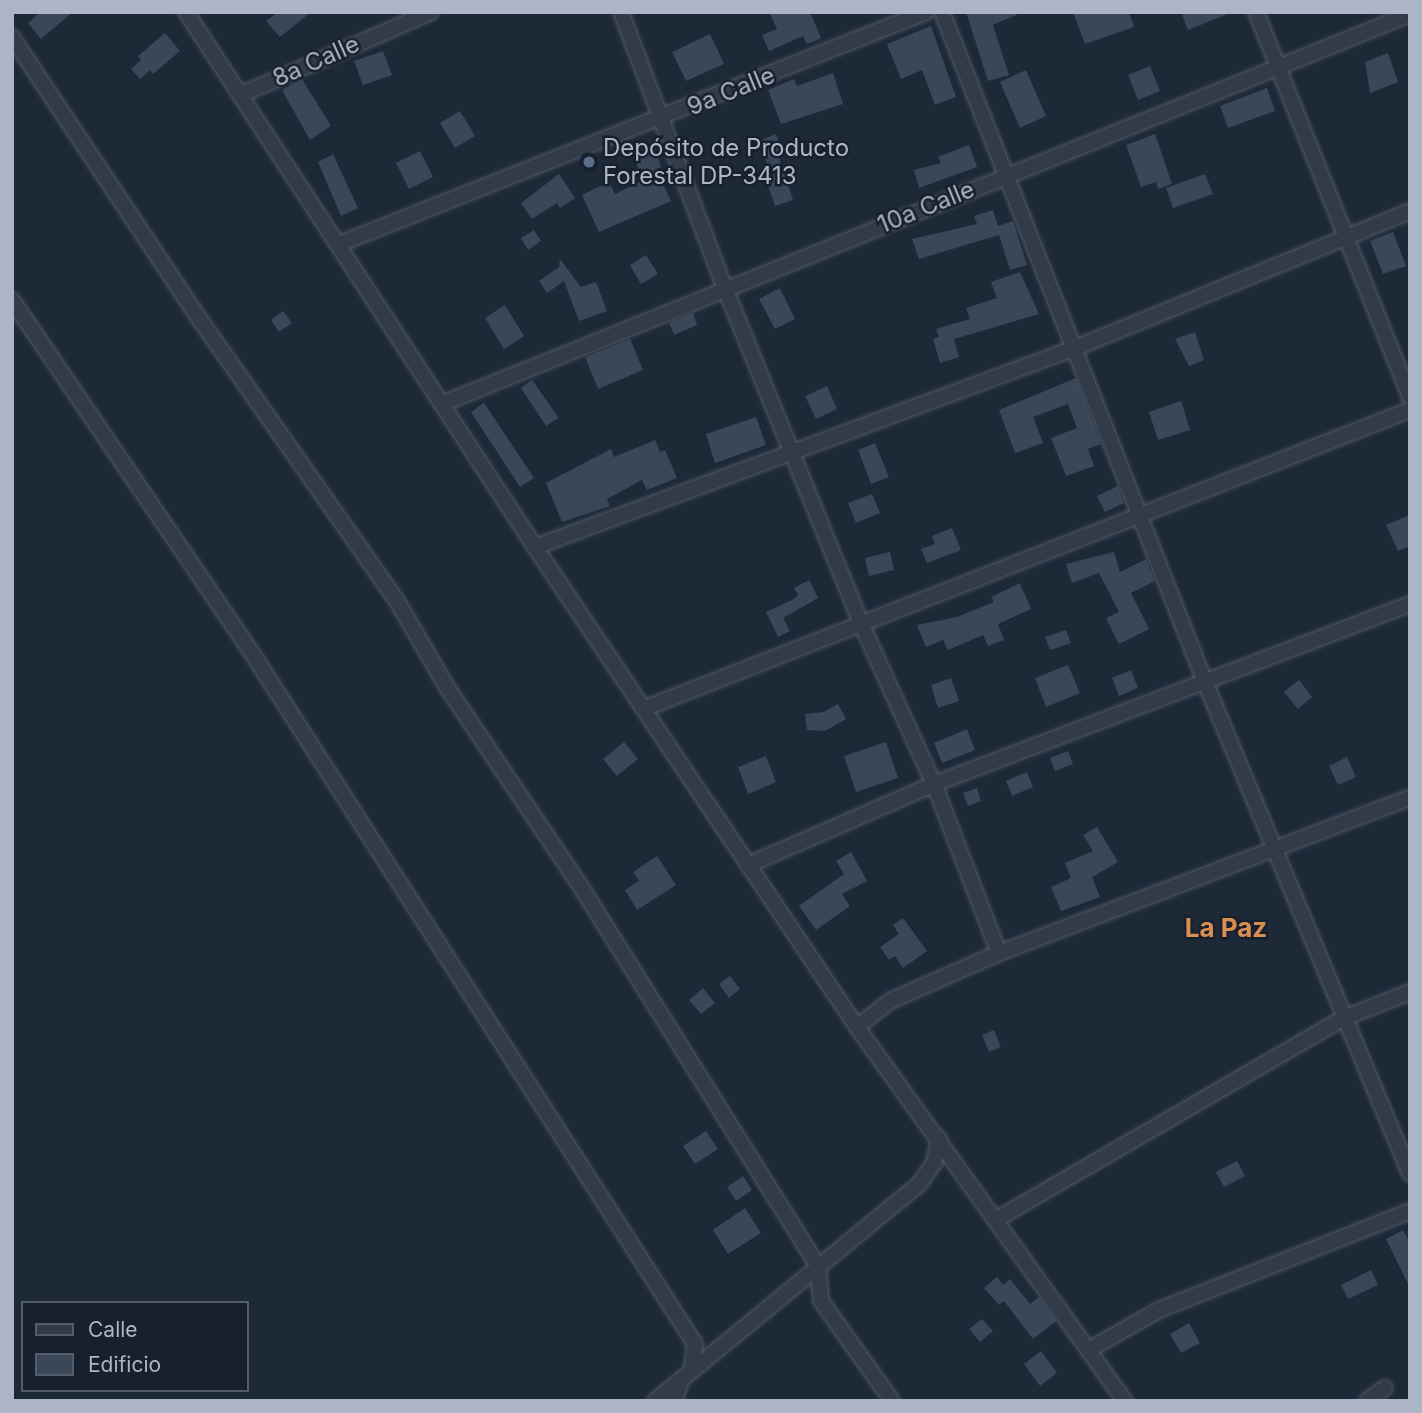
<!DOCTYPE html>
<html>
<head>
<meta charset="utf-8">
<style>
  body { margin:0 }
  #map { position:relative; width:1422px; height:1413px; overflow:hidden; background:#1e2938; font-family:Inter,sans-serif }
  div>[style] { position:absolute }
  .building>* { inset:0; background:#3a4758 }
  .roads { filter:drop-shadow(0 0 2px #4f5866) drop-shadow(0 0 2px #4f5866) }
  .street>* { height:14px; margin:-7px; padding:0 7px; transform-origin:7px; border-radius:7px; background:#323b48 }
  .dots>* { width:19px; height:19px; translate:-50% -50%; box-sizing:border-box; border:4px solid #17202c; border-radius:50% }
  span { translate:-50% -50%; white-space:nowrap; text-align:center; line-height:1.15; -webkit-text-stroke:5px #17202c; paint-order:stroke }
  .street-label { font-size:24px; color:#acb5c5 }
  .poi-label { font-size:24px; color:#acb5c5 }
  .left { translate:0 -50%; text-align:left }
  .neighbourhood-label { font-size:26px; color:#d98e52; font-weight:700 }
  .frame { position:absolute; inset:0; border:14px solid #acb5c5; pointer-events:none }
  .legend { position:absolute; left:21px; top:1301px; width:228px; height:91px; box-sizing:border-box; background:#17202c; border:2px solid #535c69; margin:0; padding:9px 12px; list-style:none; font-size:21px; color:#acb5c5 }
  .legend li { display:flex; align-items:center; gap:14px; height:35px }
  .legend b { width:35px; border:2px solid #535c69 }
</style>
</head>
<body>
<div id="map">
  <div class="building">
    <div style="clip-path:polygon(40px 12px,73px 12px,41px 39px,28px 23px)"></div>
    <div style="clip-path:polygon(278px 12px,311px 12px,280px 37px,266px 21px)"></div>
    <div style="clip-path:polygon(769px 12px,810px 12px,821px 38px,807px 44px,803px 36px,769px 51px,762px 35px,777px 29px)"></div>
    <div style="clip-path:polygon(966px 12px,1023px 12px,993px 25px,1009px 75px,988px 81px)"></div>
    <div style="clip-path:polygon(1073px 12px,1129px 12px,1134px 27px,1085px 44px)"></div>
    <div style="clip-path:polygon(1181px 12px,1230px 12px,1230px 13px,1188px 30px)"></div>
    <div style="clip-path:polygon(931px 26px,956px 97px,935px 105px,922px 70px,901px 79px,887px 44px)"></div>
    <div style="clip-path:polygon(165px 33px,180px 51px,153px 74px,150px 70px,140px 79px,131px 69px,141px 60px,138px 56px)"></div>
    <div style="clip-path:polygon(710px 34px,724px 64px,686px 81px,672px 52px)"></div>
    <div style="clip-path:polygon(383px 51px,392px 75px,363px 85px,354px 61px)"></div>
    <div style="clip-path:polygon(1388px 53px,1398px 82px,1370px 93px,1365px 62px)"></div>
    <div style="clip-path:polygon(1150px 66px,1160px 91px,1138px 100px,1128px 75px)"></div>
    <div style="clip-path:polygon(1026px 70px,1046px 116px,1020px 128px,1000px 82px)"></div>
    <div style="clip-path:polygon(833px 73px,843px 104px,781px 124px,768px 90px,794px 79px,797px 86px)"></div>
    <div style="clip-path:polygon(302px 79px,331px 126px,310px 140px,282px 90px)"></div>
    <div style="clip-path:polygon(1267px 88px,1275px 111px,1228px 128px,1220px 106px)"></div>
    <div style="clip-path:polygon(460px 111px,475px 136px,455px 148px,440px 123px)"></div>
    <div style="clip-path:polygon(776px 134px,782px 150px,777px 152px,793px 200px,775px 206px,764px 173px,770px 171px,759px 141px)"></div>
    <div style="clip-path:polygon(1155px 134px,1172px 184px,1158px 189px,1156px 182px,1141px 187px,1126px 145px)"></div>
    <div style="clip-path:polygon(969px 145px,977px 167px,919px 188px,914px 170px,941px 163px,938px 157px)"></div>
    <div style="clip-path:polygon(655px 148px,661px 167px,656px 169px,671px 201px,599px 232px,582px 195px,609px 182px,615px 194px,642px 181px,634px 154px)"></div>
    <div style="clip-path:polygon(420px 151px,433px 177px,409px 189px,396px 163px)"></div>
    <div style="clip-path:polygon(333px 154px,358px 208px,341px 216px,318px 162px)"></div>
    <div style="clip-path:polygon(559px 174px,575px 198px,560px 208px,557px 203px,532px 219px,521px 203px)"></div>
    <div style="clip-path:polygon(1205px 174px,1213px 194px,1173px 208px,1166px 188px)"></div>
    <div style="clip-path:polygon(993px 210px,998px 226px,1013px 221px,1027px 265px,1010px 270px,999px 235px,919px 259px,912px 239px,977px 224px,974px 216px)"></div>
    <div style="clip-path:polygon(534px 230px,541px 241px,528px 250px,521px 238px)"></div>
    <div style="clip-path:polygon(1393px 232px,1406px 266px,1383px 274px,1370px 241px)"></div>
    <div style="clip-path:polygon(646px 255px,658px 274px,641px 284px,630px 265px)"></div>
    <div style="clip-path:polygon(560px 259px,581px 287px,596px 282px,607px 311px,579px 321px,564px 281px,547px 293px,539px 281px,559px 267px)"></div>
    <div style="clip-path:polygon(1020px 272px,1039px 314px,954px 339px,959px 357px,940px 363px,933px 339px,939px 337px,936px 329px,970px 319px,966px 308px,997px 298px,991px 282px)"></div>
    <div style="clip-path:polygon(780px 288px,795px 319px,775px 329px,759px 299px)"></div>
    <div style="clip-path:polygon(505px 305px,524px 336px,504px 349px,485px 318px)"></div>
    <div style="clip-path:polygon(283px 311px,292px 323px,279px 332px,271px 320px)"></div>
    <div style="clip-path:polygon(693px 313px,697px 325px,674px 335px,669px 323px)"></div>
    <div style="clip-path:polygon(1195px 332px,1204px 360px,1189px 366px,1175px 339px)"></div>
    <div style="clip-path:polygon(630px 339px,643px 370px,598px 389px,585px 357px)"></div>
    <div style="clip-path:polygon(1076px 378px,1101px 444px,1088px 449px,1094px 466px,1066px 476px,1051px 438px,1077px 428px,1068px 404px,1033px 417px,1043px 443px,1015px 453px,999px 410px)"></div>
    <div style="clip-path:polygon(532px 380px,559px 418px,546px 426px,521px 388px)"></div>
    <div style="clip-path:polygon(827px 386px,837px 409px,816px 419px,805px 396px)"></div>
    <div style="clip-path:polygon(1181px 401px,1190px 430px,1158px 440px,1149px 412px)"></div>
    <div style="clip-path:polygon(484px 403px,534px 478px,520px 487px,471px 412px)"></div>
    <div style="clip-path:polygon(756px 417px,766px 445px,715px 463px,706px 434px)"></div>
    <div style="clip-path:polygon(655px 440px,660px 452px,665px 450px,677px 478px,647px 490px,642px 480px,607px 499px,610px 506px,562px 522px,546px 483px,611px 449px,614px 457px)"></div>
    <div style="clip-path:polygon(875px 443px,889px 477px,871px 484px,858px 450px)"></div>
    <div style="clip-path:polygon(1118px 486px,1124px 503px,1105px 512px,1097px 496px)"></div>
    <div style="clip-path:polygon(872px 494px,880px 513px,856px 523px,848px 503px)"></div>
    <div style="clip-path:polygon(1410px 515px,1410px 546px,1398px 551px,1386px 525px)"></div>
    <div style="clip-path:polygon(952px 528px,961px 550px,927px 563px,921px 549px,935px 544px,932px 536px)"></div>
    <div style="clip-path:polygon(890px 552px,894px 570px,869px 576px,865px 558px)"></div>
    <div style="clip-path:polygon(1114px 552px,1120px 572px,1146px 559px,1155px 581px,1131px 593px,1149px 629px,1119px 644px,1106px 618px,1119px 612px,1099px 573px,1072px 583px,1066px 564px)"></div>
    <div style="clip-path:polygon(809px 580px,818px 598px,783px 618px,790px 631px,778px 637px,766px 612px,794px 599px,798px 595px,794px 588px)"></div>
    <div style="clip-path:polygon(1020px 583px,1031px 609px,998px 624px,1004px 640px,988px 646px,983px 635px,948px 650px,943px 640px,926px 647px,917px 625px,957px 617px,994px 602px,991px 597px)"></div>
    <div style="clip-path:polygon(1066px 630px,1071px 643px,1050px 650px,1045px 637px)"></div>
    <div style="clip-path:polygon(1068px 665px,1080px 693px,1046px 707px,1035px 678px)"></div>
    <div style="clip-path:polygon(1131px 670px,1138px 688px,1119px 696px,1112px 678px)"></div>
    <div style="clip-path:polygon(951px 678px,959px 701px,938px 708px,931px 685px)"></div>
    <div style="clip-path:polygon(1299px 680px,1312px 697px,1298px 709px,1284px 692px)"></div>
    <div style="clip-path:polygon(838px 704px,846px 719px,825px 731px,807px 730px,805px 714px,824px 712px)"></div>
    <div style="clip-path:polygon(967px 729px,975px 750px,942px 763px,934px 743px)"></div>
    <div style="clip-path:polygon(624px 742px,638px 759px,617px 776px,603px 759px)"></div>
    <div style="clip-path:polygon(886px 742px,898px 778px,856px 792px,844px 756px)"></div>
    <div style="clip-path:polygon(1068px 751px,1073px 764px,1055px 771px,1050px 758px)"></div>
    <div style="clip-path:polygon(766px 756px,776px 782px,748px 794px,738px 767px)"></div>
    <div style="clip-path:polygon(1347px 757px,1356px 777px,1338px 785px,1329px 766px)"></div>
    <div style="clip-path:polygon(1027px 772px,1033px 787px,1012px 796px,1006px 781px)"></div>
    <div style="clip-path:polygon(977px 788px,981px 801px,968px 806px,963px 793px)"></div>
    <div style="clip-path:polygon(1097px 827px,1118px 862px,1092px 877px,1100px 897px,1061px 911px,1051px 887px,1071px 878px,1065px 863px,1093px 851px,1083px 835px)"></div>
    <div style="clip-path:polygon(851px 852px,867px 881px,842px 894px,850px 906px,816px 930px,799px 906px,844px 874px,836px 861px)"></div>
    <div style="clip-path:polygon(657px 856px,676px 885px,637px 910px,625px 890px,639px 881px,633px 872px)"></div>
    <div style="clip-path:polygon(903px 918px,927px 951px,903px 968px,895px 956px,889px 960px,880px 947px,899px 934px,893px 925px)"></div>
    <div style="clip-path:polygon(730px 976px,740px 989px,729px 998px,719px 984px)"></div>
    <div style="clip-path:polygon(703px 988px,715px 1003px,701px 1014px,689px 1000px)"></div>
    <div style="clip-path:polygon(994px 1030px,1001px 1047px,989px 1052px,982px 1035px)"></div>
    <div style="clip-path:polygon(706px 1131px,718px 1149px,695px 1164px,683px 1146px)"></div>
    <div style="clip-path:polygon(1237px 1161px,1245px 1176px,1224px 1187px,1216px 1172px)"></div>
    <div style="clip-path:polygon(743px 1176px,752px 1190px,736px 1201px,727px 1187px)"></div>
    <div style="clip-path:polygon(745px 1208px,761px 1233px,728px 1254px,713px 1230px)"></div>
    <div style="clip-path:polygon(1403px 1230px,1410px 1243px,1410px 1288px,1386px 1239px)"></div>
    <div style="clip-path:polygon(1371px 1270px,1378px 1285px,1348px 1299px,1341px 1285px)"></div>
    <div style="clip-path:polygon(997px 1277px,1003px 1285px,1010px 1279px,1030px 1304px,1039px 1297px,1056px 1321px,1033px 1339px,1004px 1301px,999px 1305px,984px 1288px)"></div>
    <div style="clip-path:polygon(982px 1319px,993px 1331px,980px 1342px,969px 1329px)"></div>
    <div style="clip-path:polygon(1189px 1323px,1200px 1343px,1181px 1353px,1170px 1334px)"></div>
    <div style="clip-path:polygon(1041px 1351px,1057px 1373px,1040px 1386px,1024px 1364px)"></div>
  </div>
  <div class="roads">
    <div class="street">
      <div style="left:186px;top:12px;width:639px;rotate:56.88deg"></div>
      <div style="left:535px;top:547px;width:578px;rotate:56.14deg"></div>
      <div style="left:857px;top:1027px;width:460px;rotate:54.4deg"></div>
      <div style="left:621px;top:12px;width:295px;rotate:69.4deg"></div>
      <div style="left:725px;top:288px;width:359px;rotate:67.9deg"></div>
      <div style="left:860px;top:621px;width:179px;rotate:65.6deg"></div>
      <div style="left:934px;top:784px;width:181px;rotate:69deg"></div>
      <div style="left:942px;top:12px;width:720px;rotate:68.57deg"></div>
      <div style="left:1205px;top:682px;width:533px;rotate:67.38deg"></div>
      <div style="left:1256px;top:12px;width:416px;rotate:68.2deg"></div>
      <div style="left:12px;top:37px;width:345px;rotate:56.4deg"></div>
      <div style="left:203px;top:324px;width:338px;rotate:55deg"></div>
      <div style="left:397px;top:601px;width:102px;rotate:59.9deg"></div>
      <div style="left:448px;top:689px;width:242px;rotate:56.1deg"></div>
      <div style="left:583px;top:890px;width:443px;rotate:58deg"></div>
      <div style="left:818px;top:1266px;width:35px;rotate:85deg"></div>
      <div style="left:821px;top:1301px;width:123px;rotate:54.6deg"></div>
      <div style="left:240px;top:95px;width:208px;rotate:-23.5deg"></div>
      <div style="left:339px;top:244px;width:631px;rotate:-21.57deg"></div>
      <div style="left:12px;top:300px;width:440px;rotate:55.8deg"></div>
      <div style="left:259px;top:664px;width:808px;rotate:57.33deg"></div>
      <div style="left:695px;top:1344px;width:25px;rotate:97deg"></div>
      <div style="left:444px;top:403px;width:1041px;rotate:-21.93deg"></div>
      <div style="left:535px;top:547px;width:576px;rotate:-20.23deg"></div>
      <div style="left:1075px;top:348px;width:362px;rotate:-22.2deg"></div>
      <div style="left:643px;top:709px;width:823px;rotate:-21.3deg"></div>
      <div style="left:748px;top:865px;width:203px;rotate:-23.5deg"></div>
      <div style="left:934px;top:784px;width:509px;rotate:-20.71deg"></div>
      <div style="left:857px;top:1027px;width:42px;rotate:-38.2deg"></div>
      <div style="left:890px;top:1001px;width:119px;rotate:-23.8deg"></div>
      <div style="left:999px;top:953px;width:439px;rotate:-20.7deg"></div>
      <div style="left:997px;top:1219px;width:401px;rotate:-30.1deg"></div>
      <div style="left:1344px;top:1018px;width:71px;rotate:-21.5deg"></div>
      <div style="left:1090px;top:1349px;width:79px;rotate:-29.5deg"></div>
      <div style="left:1159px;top:1310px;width:270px;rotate:-21.5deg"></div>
      <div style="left:655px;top:1401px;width:343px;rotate:-39.4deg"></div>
      <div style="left:920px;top:1183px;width:24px;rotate:-55deg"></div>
      <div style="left:934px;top:1163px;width:25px;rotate:-78deg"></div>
      <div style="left:674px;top:1401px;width:23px;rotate:-70deg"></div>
      <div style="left:1367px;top:1401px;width:22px;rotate:-36deg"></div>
    </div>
  </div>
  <div class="dots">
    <div style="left:589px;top:162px;background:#5c6f8a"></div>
  </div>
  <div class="street-label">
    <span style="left:316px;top:61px;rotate:-24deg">8a Calle</span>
    <span style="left:731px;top:91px;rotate:-22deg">9a Calle</span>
    <span style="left:926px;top:207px;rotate:-22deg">10a Calle</span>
  </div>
  <div class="poi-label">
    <span class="left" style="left:603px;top:162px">Depósito de Producto<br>Forestal DP-3413</span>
  </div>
  <div class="neighbourhood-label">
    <span style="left:1226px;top:928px">La Paz</span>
  </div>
  <div class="frame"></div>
  <ul class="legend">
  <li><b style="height:9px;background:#323b48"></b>Calle</li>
  <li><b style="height:19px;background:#3a4758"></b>Edificio</li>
  </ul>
</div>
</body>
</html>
